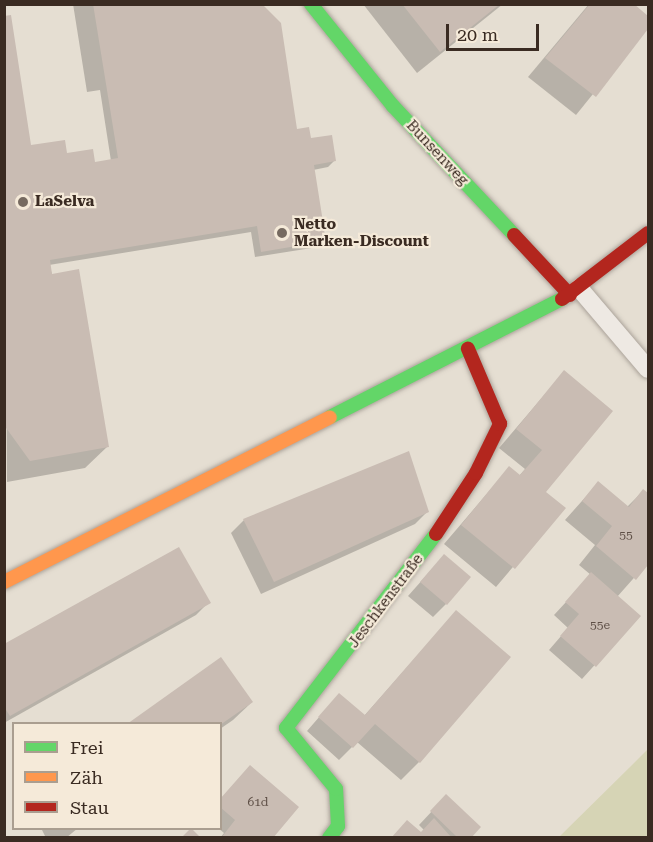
<!DOCTYPE html>
<html>
<head>
<meta charset="utf-8">
<style>
  body { margin:0 }
  #map { position:relative; width:653px; height:842px; overflow:hidden; background:#e5ded2; font-family:"Roboto Serif",serif }
  div>[style] { position:absolute }
  .green>* { inset:0; background:#d6d4b5 }
  .shadow>* { inset:0; background:#0003 }
  .building>* { inset:0; background:#c9bcb3 }
  .roads { filter:drop-shadow(0 0 2px #aba39a) drop-shadow(0 0 2px #aba39a) }
  .lane>* { height:18px; margin:-9px; padding:0 9px; transform-origin:9px; border-radius:9px; background:#eee9e3 }
  .fast>* { height:14px; margin:-7px; padding:0 7px; transform-origin:7px; border-radius:7px; background:#63d668 }
  .slow>* { height:14px; margin:-7px; padding:0 7px; transform-origin:7px; border-radius:7px; background:#ff974d }
  .jam>* { height:14px; margin:-7px; padding:0 7px; transform-origin:7px; border-radius:7px; background:#b3261e }
  .dots>* { width:16px; height:16px; translate:-50% -50%; box-sizing:border-box; border:3px solid #f5ead9; border-radius:50% }
  span { translate:-50% -50%; white-space:nowrap; text-align:center; line-height:1.15; -webkit-text-stroke:4.5px #f5ead9; paint-order:stroke }
  .number-label { font-size:12px; color:#5e4f46 }
  .number-label span { -webkit-text-stroke-width:0 }
  .street-label { font-size:15px; color:#3a2b22 }
  .poi-label { font-size:15px; color:#3a2b22; font-weight:700 }
  .left { translate:0 -50%; text-align:left }
  .frame { position:absolute; inset:0; border:6px solid #3a2b22; pointer-events:none }
  .legend { position:absolute; left:12px; top:722px; width:210px; height:108px; box-sizing:border-box; background:#f5ead9; border:2px solid #aa9e90; margin:0; padding:8px 10px; list-style:none; font-size:18px; color:#3a2b22 }
  .legend li { display:flex; align-items:center; gap:12px; height:30px }
  .legend b { width:30px; border:2px solid #aa9e90 }
  .scale { position:absolute; left:446px; top:24px; width:93px; height:27px; box-sizing:border-box; border:3px solid #3a2b22; border-top:0; padding-left:8px; font-size:18px; line-height:21px; white-space:nowrap; color:#3a2b22; -webkit-text-stroke:4px #f5ead9; paint-order:stroke }
</style>
</head>
<body>
<div id="map">
  <div class="green">
    <div style="clip-path:polygon(648px 749px,648px 837px,559px 837px,630px 767px)"></div>
  </div>
  <div class="shadow">
    <div style="clip-path:polygon(73px 4px,260px 4px,296px 130px,334px 161px,328px 167px,313px 170px,324px 241px,318px 247px,255px 257px,251px 232px,49px 265px,108px 446px,85px 468px,7px 482px,4px 18px,30px 148px,94px 163px,111px 161px,100px 90px,87px 92px)"></div>
    <div style="clip-path:polygon(363px 4px,503px 4px,417px 73px)"></div>
    <div style="clip-path:polygon(589px 4px,632px 4px,648px 18px,648px 26px,576px 115px,528px 77px)"></div>
    <div style="clip-path:polygon(564px 372px,544px 493px,563px 508px,496px 587px,444px 544px,509px 468px,519px 476px,525px 469px,499px 448px)"></div>
    <div style="clip-path:polygon(598px 483px,627px 507px,643px 491px,648px 495px,648px 562px,617px 597px,639px 616px,582px 679px,549px 650px,568px 628px,554px 615px,591px 575px,579px 565px,595px 545px,565px 520px)"></div>
    <div style="clip-path:polygon(428px 511px,415px 524px,261px 594px,231px 533px,244px 520px)"></div>
    <div style="clip-path:polygon(432px 569px,446px 604px,433px 617px,408px 596px)"></div>
    <div style="clip-path:polygon(209px 602px,196px 615px,4px 723px,4px 646px)"></div>
    <div style="clip-path:polygon(456px 612px,419px 762px,401px 780px,357px 742px,339px 760px,307px 731px,327px 708px,364px 716px)"></div>
    <div style="clip-path:polygon(252px 702px,233px 720px,220px 729px,220px 724px)"></div>
    <div style="clip-path:polygon(220px 799px,271px 838px,220px 838px,224px 833px,218px 828px)"></div>
    <div style="clip-path:polygon(434px 809px,469px 838px,392px 838px,421px 834px,424px 830px,419px 825px)"></div>
    <div style="clip-path:polygon(41px 828px,78px 828px,66px 838px,46px 838px)"></div>
  </div>
  <div class="building">
    <div style="clip-path:polygon(93px 4px,262px 4px,281px 23px,297px 129px,309px 127px,311px 138px,332px 135px,336px 161px,314px 165px,326px 241px,261px 252px,257px 226px,50px 260px,52px 274px,79px 269px,109px 447px,30px 461px,4px 425px,4px 16px,11px 15px,31px 145px,65px 140px,67px 153px,93px 149px,95px 162px,118px 158px)"></div>
    <div style="clip-path:polygon(402px 4px,500px 4px,440px 52px)"></div>
    <div style="clip-path:polygon(590px 4px,634px 4px,648px 16px,648px 29px,596px 97px,545px 58px)"></div>
    <div style="clip-path:polygon(564px 370px,613px 411px,546px 492px,566px 508px,515px 569px,461px 525px,509px 466px,520px 475px,542px 450px,516px 429px)"></div>
    <div style="clip-path:polygon(409px 451px,429px 512px,274px 582px,243px 519px)"></div>
    <div style="clip-path:polygon(598px 481px,629px 507px,643px 489px,648px 493px,648px 565px,636px 580px,596px 546px,612px 526px,582px 501px)"></div>
    <div style="clip-path:polygon(179px 547px,211px 603px,10px 716px,4px 707px,4px 644px)"></div>
    <div style="clip-path:polygon(444px 554px,471px 577px,447px 605px,420px 582px)"></div>
    <div style="clip-path:polygon(591px 572px,641px 616px,596px 667px,560px 636px,579px 614px,565px 602px)"></div>
    <div style="clip-path:polygon(456px 610px,511px 657px,420px 763px,375px 724px,353px 748px,318px 717px,339px 693px,365px 715px)"></div>
    <div style="clip-path:polygon(221px 657px,253px 702px,220px 725px,127px 724px)"></div>
    <div style="clip-path:polygon(250px 765px,299px 807px,273px 838px,221px 838px,235px 820px,220px 807px,220px 799px)"></div>
    <div style="clip-path:polygon(446px 794px,481px 827px,471px 838px,458px 838px,430px 811px)"></div>
    <div style="clip-path:polygon(434px 818px,452px 838px,391px 838px,407px 820px,421px 832px)"></div>
    <div style="clip-path:polygon(191px 828px,201px 838px,181px 838px)"></div>
  </div>
  <div class="roads">
    <div class="lane">
      <div style="left:579px;top:288px;width:106px;rotate:49.6deg"></div>
    </div>
    <div class="fast">
      <div style="left:311px;top:4px;width:131px;rotate:51.2deg"></div>
      <div style="left:393px;top:106px;width:177px;rotate:46.8deg"></div>
      <div style="left:330px;top:417px;width:260px;rotate:-27deg"></div>
      <div style="left:329px;top:838px;width:15px;rotate:-53deg"></div>
      <div style="left:338px;top:826px;width:37px;rotate:-93deg"></div>
      <div style="left:336px;top:789px;width:79px;rotate:-129.3deg"></div>
      <div style="left:286px;top:728px;width:245px;rotate:-52.3deg"></div>
    </div>
    <div class="slow">
      <div style="left:4px;top:582px;width:365px;rotate:-26.8deg"></div>
    </div>
    <div class="jam">
      <div style="left:514px;top:235px;width:82px;rotate:47deg"></div>
      <div style="left:562px;top:299px;width:108px;rotate:-37.5deg"></div>
      <div style="left:436px;top:534px;width:73px;rotate:-56.7deg"></div>
      <div style="left:476px;top:473px;width:55px;rotate:-63.9deg"></div>
      <div style="left:500px;top:424px;width:82px;rotate:-113.1deg"></div>
    </div>
  </div>
  <div class="dots">
    <div style="left:23px;top:202px;background:#766a60"></div>
    <div style="left:282px;top:233px;background:#766a60"></div>
  </div>
  <div class="number-label">
    <span style="left:626px;top:536px">55</span>
    <span style="left:600px;top:626px">55e</span>
    <span style="left:258px;top:803px">61d</span>
  </div>
  <div class="street-label">
    <span style="left:437px;top:153px;rotate:47deg">Bunsenweg</span>
    <span style="left:386px;top:601px;rotate:-53deg">Jeschkenstraße</span>
  </div>
  <div class="poi-label">
    <span class="left" style="left:35px;top:202px">LaSelva</span>
    <span class="left" style="left:294px;top:233px">Netto<br>Marken-Discount</span>
  </div>
  <div class="frame"></div>
  <ul class="legend">
  <li><b style="height:8px;background:#63d668"></b>Frei</li>
  <li><b style="height:8px;background:#ff974d"></b>Zäh</li>
  <li><b style="height:8px;background:#b3261e"></b>Stau</li>
  </ul>
  <div class="scale">20 m</div>
</div>
</body>
</html>
